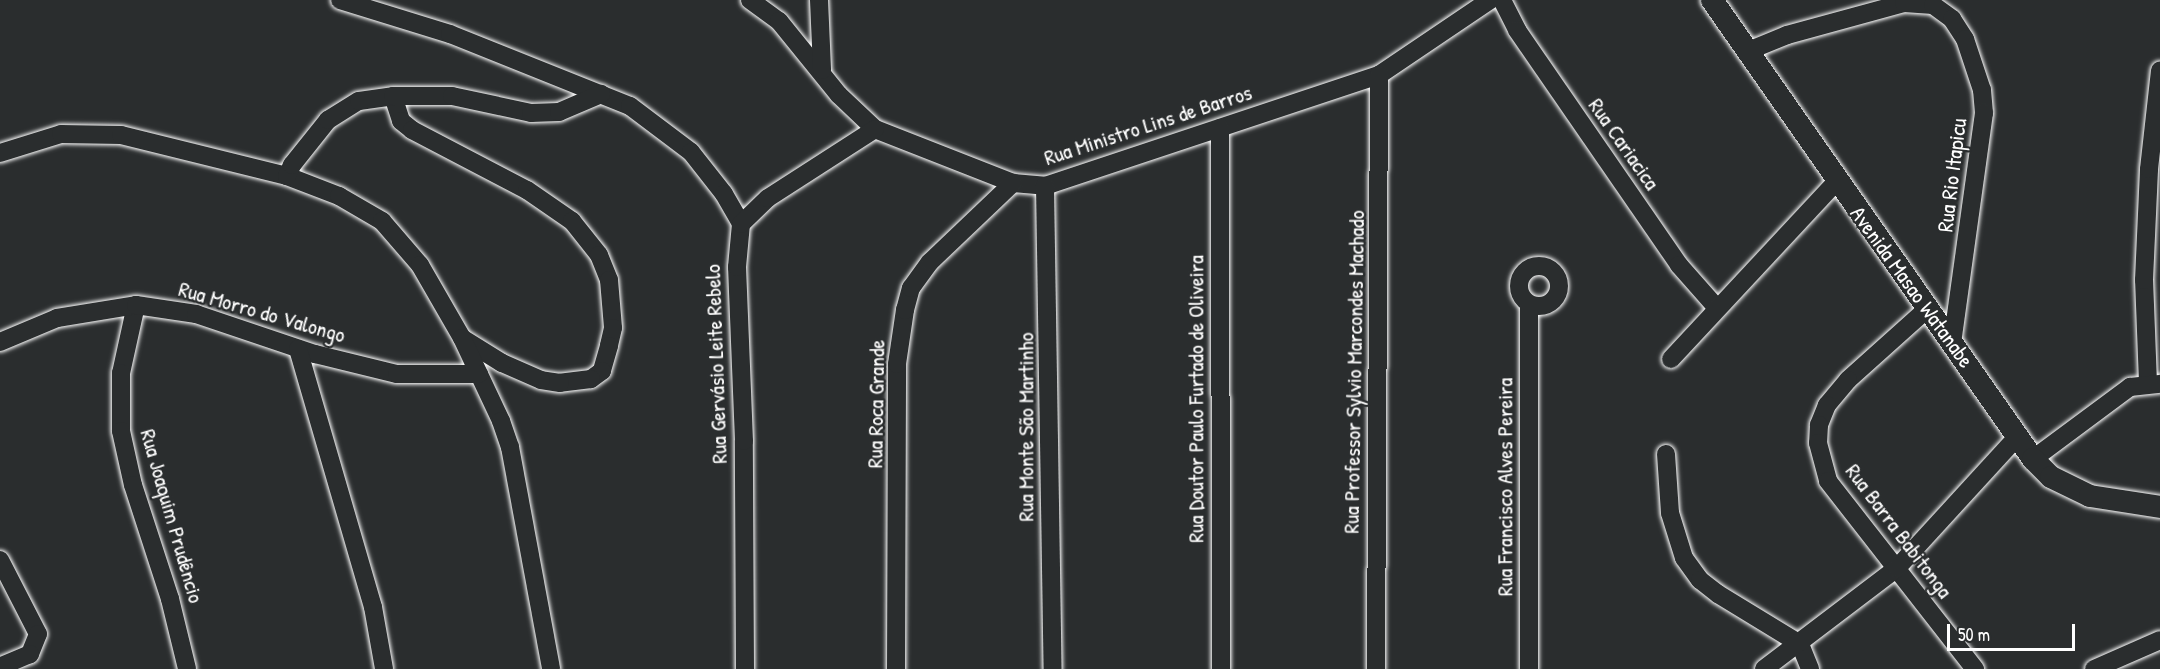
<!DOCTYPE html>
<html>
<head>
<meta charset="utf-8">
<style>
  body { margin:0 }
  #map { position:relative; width:2160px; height:669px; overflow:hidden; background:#2a2d2e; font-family:"Patrick Hand",sans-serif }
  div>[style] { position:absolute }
  .roads { filter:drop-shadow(0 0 2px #fff) drop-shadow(0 0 2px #fff) }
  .minor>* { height:18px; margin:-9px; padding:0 9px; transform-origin:9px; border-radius:9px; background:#2a2d2e }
  .minor>.ring { margin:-9px; padding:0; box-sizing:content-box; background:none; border:18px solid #2a2d2e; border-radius:50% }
  .tertiary>* { height:22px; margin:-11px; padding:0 11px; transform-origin:11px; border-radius:11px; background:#2a2d2e }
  span { translate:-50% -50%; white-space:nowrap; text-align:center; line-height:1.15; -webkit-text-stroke:4.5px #2a2d2e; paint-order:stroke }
  .street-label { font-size:22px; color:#fff }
  .scale { position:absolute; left:1947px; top:624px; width:128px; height:27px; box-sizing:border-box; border:3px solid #fff; border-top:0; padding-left:8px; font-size:18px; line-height:21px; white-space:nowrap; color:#fff; -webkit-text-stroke:4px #2a2d2e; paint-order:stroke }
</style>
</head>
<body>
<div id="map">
  <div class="roads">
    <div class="minor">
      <div style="left:340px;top:0;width:115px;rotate:17.2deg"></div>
      <div style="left:450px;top:34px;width:194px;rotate:21.8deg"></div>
      <div style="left:630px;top:106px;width:76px;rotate:37deg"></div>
      <div style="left:691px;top:152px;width:53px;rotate:51.8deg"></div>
      <div style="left:724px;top:194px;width:34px;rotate:60deg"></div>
      <div style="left:750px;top:0;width:36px;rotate:36deg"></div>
      <div style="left:779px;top:21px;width:95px;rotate:51deg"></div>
      <div style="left:839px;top:95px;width:50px;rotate:43.4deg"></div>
      <div style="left:875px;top:129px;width:148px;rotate:21.4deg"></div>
      <div style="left:1013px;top:183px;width:32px;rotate:5deg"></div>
      <div style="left:1045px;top:186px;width:352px;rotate:-18.4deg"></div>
      <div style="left:1379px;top:75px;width:134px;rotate:-34deg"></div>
      <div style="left:819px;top:0;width:70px;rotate:87.5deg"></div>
      <div style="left:1502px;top:0;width:34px;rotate:63deg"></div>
      <div style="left:1517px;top:30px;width:285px;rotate:55.4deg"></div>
      <div style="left:1679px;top:265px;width:57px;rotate:48.5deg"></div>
      <div style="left:1748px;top:51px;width:42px;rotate:-22.3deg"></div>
      <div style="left:1787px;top:35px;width:121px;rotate:-15.3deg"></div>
      <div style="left:1904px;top:3px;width:29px;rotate:4deg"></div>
      <div style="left:1933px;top:5px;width:24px;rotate:36deg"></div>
      <div style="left:1952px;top:19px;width:24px;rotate:57deg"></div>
      <div style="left:1965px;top:39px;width:54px;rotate:71.6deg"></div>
      <div style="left:1982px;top:90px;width:23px;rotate:85deg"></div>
      <div style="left:1984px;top:113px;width:232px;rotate:97.9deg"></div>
      <div style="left:393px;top:96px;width:26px;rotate:72deg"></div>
      <div style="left:401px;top:121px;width:14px;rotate:39deg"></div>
      <div style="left:412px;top:130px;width:130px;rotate:27.6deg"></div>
      <div style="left:527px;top:190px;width:55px;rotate:34.6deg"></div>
      <div style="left:572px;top:221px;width:43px;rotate:51.5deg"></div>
      <div style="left:599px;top:255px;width:27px;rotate:68deg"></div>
      <div style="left:609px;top:280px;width:48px;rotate:85.2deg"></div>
      <div style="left:613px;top:328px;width:18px;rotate:103deg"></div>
      <div style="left:609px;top:346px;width:26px;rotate:106deg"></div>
      <div style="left:602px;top:371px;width:14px;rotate:144deg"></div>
      <div style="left:591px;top:379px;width:31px;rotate:173deg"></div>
      <div style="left:560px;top:383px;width:19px;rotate:-171deg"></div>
      <div style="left:541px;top:380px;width:43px;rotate:-156.4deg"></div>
      <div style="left:502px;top:363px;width:47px;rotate:-148deg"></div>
      <div style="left:1220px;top:128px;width:541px;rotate:89.89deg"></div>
      <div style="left:0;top:153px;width:64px;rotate:-17.3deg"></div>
      <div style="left:61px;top:134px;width:60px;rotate:1deg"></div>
      <div style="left:121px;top:135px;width:171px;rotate:13.9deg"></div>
      <div style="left:287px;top:176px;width:56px;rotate:21deg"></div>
      <div style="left:339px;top:196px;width:50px;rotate:30.2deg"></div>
      <div style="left:382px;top:221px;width:58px;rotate:49.2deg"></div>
      <div style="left:420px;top:265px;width:84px;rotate:60.1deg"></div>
      <div style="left:462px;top:338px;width:92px;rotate:64.8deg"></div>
      <div style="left:501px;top:421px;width:28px;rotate:71deg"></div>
      <div style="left:510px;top:447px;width:226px;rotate:79.5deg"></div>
      <div style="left:287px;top:176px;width:12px;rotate:-66deg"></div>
      <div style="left:292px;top:165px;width:58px;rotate:-51.3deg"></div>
      <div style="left:328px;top:120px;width:36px;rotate:-32deg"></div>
      <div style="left:359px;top:101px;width:34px;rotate:-8deg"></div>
      <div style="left:393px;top:96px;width:59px"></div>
      <div style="left:452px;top:96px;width:81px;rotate:12.1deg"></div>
      <div style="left:531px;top:113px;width:28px;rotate:-2deg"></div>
      <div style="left:559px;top:112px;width:46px;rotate:-23.2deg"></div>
      <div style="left:1045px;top:186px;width:483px;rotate:89.1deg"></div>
      <div class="ring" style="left:1519px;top:266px;width:22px;height:22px"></div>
      <div style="left:1529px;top:304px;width:365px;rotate:90deg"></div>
      <div style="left:136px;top:305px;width:70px;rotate:102.4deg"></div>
      <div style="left:121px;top:373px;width:58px;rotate:90deg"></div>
      <div style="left:121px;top:431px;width:55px;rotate:77.5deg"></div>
      <div style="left:133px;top:485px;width:120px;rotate:72deg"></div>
      <div style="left:170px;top:599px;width:72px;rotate:76.3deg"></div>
      <div style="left:1927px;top:309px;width:106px;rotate:138.1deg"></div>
      <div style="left:1848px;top:380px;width:33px;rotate:130deg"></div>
      <div style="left:1827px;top:405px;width:22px;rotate:112deg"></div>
      <div style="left:1819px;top:425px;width:18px;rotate:93deg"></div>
      <div style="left:1818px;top:443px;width:39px;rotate:75deg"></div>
      <div style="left:1828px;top:481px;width:239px;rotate:52deg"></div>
      <div style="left:0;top:342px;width:62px;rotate:-22.8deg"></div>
      <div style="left:57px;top:318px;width:80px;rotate:-9.3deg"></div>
      <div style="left:136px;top:305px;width:61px;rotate:8.5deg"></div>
      <div style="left:196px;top:314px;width:126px;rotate:18.6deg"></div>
      <div style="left:315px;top:354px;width:84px;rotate:13.7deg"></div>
      <div style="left:397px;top:374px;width:82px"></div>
      <div style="left:298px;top:349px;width:269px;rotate:73.8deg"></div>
      <div style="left:373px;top:607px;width:63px;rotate:79.9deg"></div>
      <div style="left:1671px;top:359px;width:243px;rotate:-47deg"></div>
      <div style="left:2148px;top:383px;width:103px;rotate:-92.2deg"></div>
      <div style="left:2144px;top:280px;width:111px;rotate:-87.4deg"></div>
      <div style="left:2149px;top:169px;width:99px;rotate:-83.6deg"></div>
      <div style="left:1666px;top:454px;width:59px;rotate:86.1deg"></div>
      <div style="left:1670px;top:513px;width:47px;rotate:72.7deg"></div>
      <div style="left:1684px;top:558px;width:27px;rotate:54deg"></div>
      <div style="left:1700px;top:580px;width:23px;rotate:38deg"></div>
      <div style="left:1718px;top:594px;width:96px;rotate:31.4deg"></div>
      <div style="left:1800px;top:644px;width:27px;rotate:68deg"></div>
      <div style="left:2033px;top:459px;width:121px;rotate:-36.6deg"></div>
      <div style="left:2130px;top:387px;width:30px;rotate:-6deg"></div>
      <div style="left:0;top:560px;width:83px;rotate:62.8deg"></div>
      <div style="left:38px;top:634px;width:22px;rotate:112deg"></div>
      <div style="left:30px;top:654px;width:33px;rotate:157deg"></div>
      <div style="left:745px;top:669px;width:228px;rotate:-90.3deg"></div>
      <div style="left:744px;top:441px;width:174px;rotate:-92.3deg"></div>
      <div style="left:737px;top:267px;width:43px;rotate:-84.7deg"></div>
      <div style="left:741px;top:224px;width:37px;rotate:-44deg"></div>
      <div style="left:768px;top:198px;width:127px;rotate:-32.8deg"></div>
      <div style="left:896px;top:669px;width:305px;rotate:-89.8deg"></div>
      <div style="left:897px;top:364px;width:55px;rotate:-81.6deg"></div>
      <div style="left:905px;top:310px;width:23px;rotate:-75deg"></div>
      <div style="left:911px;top:288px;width:32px;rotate:-54deg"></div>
      <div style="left:930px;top:262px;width:115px;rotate:-43.6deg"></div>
      <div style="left:1376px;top:669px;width:594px;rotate:-89.71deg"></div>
      <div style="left:1764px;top:669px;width:167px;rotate:-37.2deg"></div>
      <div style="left:1897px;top:568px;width:178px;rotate:-47.5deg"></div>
      <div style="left:2094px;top:669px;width:72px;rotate:-23.7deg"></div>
    </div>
    <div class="tertiary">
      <div style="left:1712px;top:0;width:560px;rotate:55.03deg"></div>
      <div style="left:2033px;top:459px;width:25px;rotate:45deg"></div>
      <div style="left:2051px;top:477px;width:43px;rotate:26deg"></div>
      <div style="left:2090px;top:496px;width:71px;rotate:8.9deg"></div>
    </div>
  </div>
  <div class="street-label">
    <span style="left:1148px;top:125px;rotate:-18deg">Rua Ministro Lins de Barros</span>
    <span style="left:1624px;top:144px;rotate:55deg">Rua Cariacica</span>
    <span style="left:1952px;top:175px;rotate:-83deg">Rua Rio Itapicu</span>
    <span style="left:1912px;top:287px;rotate:54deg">Avenida Masao Watanabe</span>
    <span style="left:262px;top:312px;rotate:16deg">Rua Morro do Valongo</span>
    <span style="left:716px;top:364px;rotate:-92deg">Rua Gervásio Leite Rebelo</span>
    <span style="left:1354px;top:372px;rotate:-89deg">Rua Professor Sylvio Marcondes Machado</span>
    <span style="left:1196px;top:399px;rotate:-90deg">Rua Doutor Paulo Furtado de Oliveira</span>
    <span style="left:876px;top:404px;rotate:-89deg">Rua Roca Grande</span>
    <span style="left:1026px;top:427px;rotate:-90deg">Rua Monte São Martinho</span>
    <span style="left:1505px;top:487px;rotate:-90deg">Rua Francisco Alves Pereira</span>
    <span style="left:172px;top:516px;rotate:74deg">Rua Joaquim Prudêncio</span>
    <span style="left:1899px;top:531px;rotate:53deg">Rua Barra Babitonga</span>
  </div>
  <div class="scale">50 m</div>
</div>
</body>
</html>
